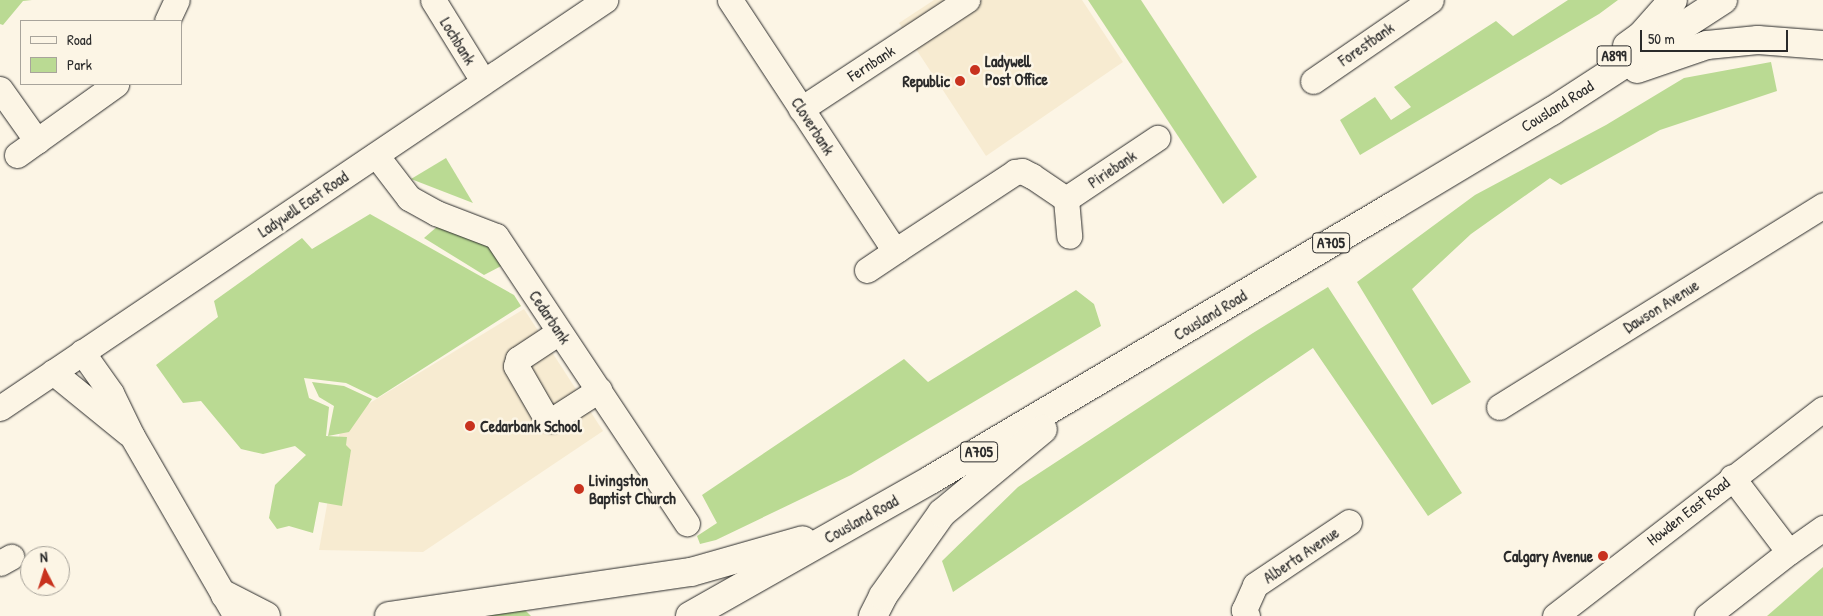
<!DOCTYPE html>
<html>
<head>
<meta charset="utf-8">
<style>
  body { margin:0 }
  #map { position:relative; width:1823px; height:616px; overflow:hidden; background:#fcf5e5; font-family:"Patrick Hand",sans-serif }
  div>[style] { position:absolute }
  .built>* { inset:0; background:#f7ebd1 }
  .green>* { inset:0; background:#bada93 }
  .roads { filter:drop-shadow(0 0 1px #2b2b2b) drop-shadow(0 0 1px #2b2b2b) }
  .minor>* { height:25px; margin:-12.5px; padding:0 12.5px; transform-origin:12.5px; border-radius:12.5px; background:#fcf5e5 }
  .major>* { height:28px; margin:-14px; padding:0 14px; transform-origin:14px; border-radius:14px; background:#fcf5e5 }
  .dots>* { width:14px; height:14px; translate:-50% -50%; box-sizing:border-box; border:2px solid #fcf5e5; border-radius:50% }
  span { translate:-50% -50%; white-space:nowrap; text-align:center; line-height:1.15; -webkit-text-stroke:5px #fcf5e5; paint-order:stroke }
  .shield-label span { padding:1px 4px; background:#fcf5e5; border:1px solid; border-radius:4px; -webkit-text-stroke-width:0 }
  .shield-label { font-size:15px; color:#2b2b2b; font-weight:700 }
  .street-label { font-size:16px; color:#2b2b2b }
  .poi-label { font-size:16px; color:#2b2b2b; font-weight:700 }
  .left { translate:0 -50%; text-align:left }
  .right { translate:-100% -50%; text-align:right }
  .legend { position:absolute; left:20px; top:20px; width:162px; height:65px; box-sizing:border-box; background:#fcf5e5; border:1px solid #a8a49b; margin:0; padding:6px 9px; list-style:none; font-size:15px; color:#2b2b2b }
  .legend li { display:flex; align-items:center; gap:10px; height:25px }
  .legend b { width:25px; border:1px solid #a8a49b }
  .north { position:absolute; left:20px; top:546px; width:50px; height:50px; box-sizing:border-box; background:#fcf5e5; border:1px solid #a8a49b; border-radius:50%; rotate:355deg; font-size:14px; font-weight:700; line-height:20px; text-align:center; color:#2b2b2b }
  .north::after { content:''; display:block; margin:auto; width:18px; height:22px; background:#c8321e; clip-path:polygon(50% 0,100% 100%,50% 72%,0 100%) }
  .scale { position:absolute; left:1640px; top:30px; width:148px; height:22px; box-sizing:border-box; border:2px solid #2b2b2b; border-top:0; padding-left:6px; font-size:15px; line-height:18px; white-space:nowrap; color:#2b2b2b; -webkit-text-stroke:4px #fcf5e5; paint-order:stroke }
</style>
</head>
<body>
<div id="map">
  <div class="built">
    <div style="clip-path:polygon(934px 0,1082px 0,1123px 62px,986px 156px,899px 23px)"></div>
    <div style="clip-path:polygon(524px 309px,603px 431px,423px 552px,319px 550px,342px 420px)"></div>
  </div>
  <div class="green">
    <div style="clip-path:polygon(0 0,32px 0,23px 1px,3px 25px,0 24px)"></div>
    <div style="clip-path:polygon(1088px 0,1141px 0,1257px 177px,1223px 204px)"></div>
    <div style="clip-path:polygon(1568px 0,1618px 0,1599px 14px,1360px 155px,1340px 120px,1375px 97px,1391px 120px,1411px 107px,1394px 87px,1496px 21px,1513px 36px)"></div>
    <div style="clip-path:polygon(1771px 62px,1777px 91px,1660px 130px,1561px 185px,1550px 178px,1471px 234px,1412px 289px,1471px 382px,1432px 405px,1357px 282px,1475px 195px,1606px 125px,1684px 78px)"></div>
    <div style="clip-path:polygon(446px 158px,473px 203px,411px 179px)"></div>
    <div style="clip-path:polygon(370px 214px,514px 295px,521px 306px,377px 398px,346px 383px,304px 378px,309px 398px,329px 407px,326px 436px,347px 437px,346px 445px,351px 450px,342px 506px,319px 502px,313px 533px,289px 526px,277px 529px,269px 518px,275px 485px,306px 455px,295px 446px,263px 454px,241px 449px,201px 401px,183px 403px,156px 365px,218px 317px,214px 301px,302px 238px,312px 249px)"></div>
    <div style="clip-path:polygon(439px 225px,491px 246px,505px 264px,484px 275px,424px 238px)"></div>
    <div style="clip-path:polygon(1328px 287px,1462px 493px,1428px 516px,1313px 348px,953px 592px,942px 561px,1018px 487px,1253px 333px)"></div>
    <div style="clip-path:polygon(1076px 290px,1094px 304px,1101px 326px,851px 475px,716px 540px,700px 544px,697px 536px,717px 523px,702px 495px,904px 359px,928px 382px)"></div>
    <div style="clip-path:polygon(312px 382px,344px 386px,372px 399px,349px 432px,328px 436px,334px 406px,319px 397px)"></div>
    <div style="clip-path:polygon(1823px 567px,1823px 616px,1767px 616px)"></div>
    <div style="clip-path:polygon(525px 610px,531px 616px,478px 616px)"></div>
  </div>
  <div class="roads">
    <div class="minor">
      <div style="left:433px;top:0;width:95px;rotate:58.3deg"></div>
      <div style="left:730px;top:0;width:290px;rotate:56.7deg"></div>
      <div style="left:889px;top:242px;width:11px;rotate:38deg"></div>
      <div style="left:898px;top:249px;width:140px;rotate:-33.3deg"></div>
      <div style="left:1015px;top:172px;width:7px;rotate:-8deg"></div>
      <div style="left:1022px;top:171px;width:11px;rotate:27deg"></div>
      <div style="left:1032px;top:176px;width:41px;rotate:34.1deg"></div>
      <div style="left:1066px;top:199px;width:110px;rotate:-33.8deg"></div>
      <div style="left:167px;top:21px;width:23px;rotate:-65deg"></div>
      <div style="left:1313px;top:81px;width:143px;rotate:-34.5deg"></div>
      <div style="left:0;top:89px;width:64px;rotate:54.6deg"></div>
      <div style="left:801px;top:109px;width:199px;rotate:-33.3deg"></div>
      <div style="left:17px;top:155px;width:122px;rotate:-35.6deg"></div>
      <div style="left:376px;top:155px;width:54px;rotate:52.5deg"></div>
      <div style="left:409px;top:198px;width:31px;rotate:29deg"></div>
      <div style="left:436px;top:213px;width:64px;rotate:21deg"></div>
      <div style="left:496px;top:236px;width:345px;rotate:56.4deg"></div>
      <div style="left:1066px;top:199px;width:37px;rotate:85deg"></div>
      <div style="left:867px;top:270px;width:37px;rotate:-34deg"></div>
      <div style="left:559px;top:332px;width:49px;rotate:146.6deg"></div>
      <div style="left:518px;top:359px;width:7px;rotate:106deg"></div>
      <div style="left:516px;top:366px;width:60px;rotate:60deg"></div>
      <div style="left:546px;top:418px;width:6px;rotate:18deg"></div>
      <div style="left:552px;top:420px;width:56px;rotate:-32.6deg"></div>
      <div style="left:82px;top:352px;width:50px;rotate:54.7deg"></div>
      <div style="left:111px;top:393px;width:48px;rotate:64deg"></div>
      <div style="left:132px;top:436px;width:208px;rotate:60deg"></div>
      <div style="left:53px;top:372px;width:97px;rotate:39.1deg"></div>
      <div style="left:1499px;top:407px;width:382px;rotate:-31.9deg"></div>
      <div style="left:0;top:408px;width:730px;rotate:-33.99deg"></div>
      <div style="left:1732px;top:477px;width:94px;rotate:52.8deg"></div>
      <div style="left:1789px;top:552px;width:42px;rotate:-35.2deg"></div>
      <div style="left:0;top:563px;width:13px;rotate:-29deg"></div>
      <div style="left:1247px;top:616px;width:7px;rotate:-117deg"></div>
      <div style="left:1244px;top:610px;width:27px;rotate:-66deg"></div>
      <div style="left:1255px;top:585px;width:113px;rotate:-33.8deg"></div>
      <div style="left:1555px;top:616px;width:339px;rotate:-37.7deg"></div>
      <div style="left:1707px;top:616px;width:104px;rotate:-38deg"></div>
    </div>
    <div class="major">
      <div style="left:1627px;top:46px;width:17px;rotate:-36deg"></div>
      <div style="left:1641px;top:36px;width:48px;rotate:-48.4deg"></div>
      <div style="left:1637px;top:69px;width:74px;rotate:-18.9deg"></div>
      <div style="left:1707px;top:45px;width:51px;rotate:-5.6deg"></div>
      <div style="left:1758px;top:40px;width:65px;rotate:4.4deg"></div>
      <div style="left:225px;top:595px;width:46px;rotate:27.1deg"></div>
      <div style="left:389px;top:616px;width:305px;rotate:-8.3deg"></div>
      <div style="left:691px;top:572px;width:116px;rotate:-15.9deg"></div>
      <div style="left:690px;top:616px;width:278px;rotate:-29.5deg"></div>
      <div style="left:932px;top:479px;width:538px;rotate:-30.62deg"></div>
      <div style="left:1395px;top:205px;width:183px;rotate:-30.9deg"></div>
      <div style="left:1552px;top:111px;width:204px;rotate:-33deg"></div>
      <div style="left:873px;top:616px;width:22px;rotate:-63deg"></div>
      <div style="left:883px;top:596px;width:102px;rotate:-54.6deg"></div>
      <div style="left:942px;top:513px;width:131px;rotate:-39.7deg"></div>
    </div>
  </div>
  <div class="dots">
    <div style="left:975px;top:70px;background:#c8321e"></div>
    <div style="left:960px;top:81px;background:#c8321e"></div>
    <div style="left:470px;top:426px;background:#c8321e"></div>
    <div style="left:579px;top:489px;background:#c8321e"></div>
    <div style="left:1603px;top:556px;background:#c8321e"></div>
  </div>
  <div class="shield-label">
    <span style="left:1614px;top:56px">A899</span>
    <span style="left:1331px;top:243px">A705</span>
    <span style="left:979px;top:452px">A705</span>
  </div>
  <div class="street-label">
    <span style="left:458px;top:41px;rotate:58deg">Lochbank</span>
    <span style="left:1366px;top:44px;rotate:-35deg">Forestbank</span>
    <span style="left:871px;top:63px;rotate:-33deg">Fernbank</span>
    <span style="left:1557px;top:106px;rotate:-32deg">Cousland Road</span>
    <span style="left:813px;top:126px;rotate:57deg">Cloverbank</span>
    <span style="left:1112px;top:169px;rotate:-34deg">Piriebank</span>
    <span style="left:303px;top:204px;rotate:-34deg">Ladywell East Road</span>
    <span style="left:1661px;top:306px;rotate:-32deg">Dawson Avenue</span>
    <span style="left:1210px;top:315px;rotate:-31deg">Cousland Road</span>
    <span style="left:550px;top:317px;rotate:56deg">Cedarbank</span>
    <span style="left:1688px;top:511px;rotate:-38deg">Howden East Road</span>
    <span style="left:861px;top:519px;rotate:-29deg">Cousland Road</span>
    <span style="left:1301px;top:555px;rotate:-34deg">Alberta Avenue</span>
  </div>
  <div class="poi-label">
    <span class="left" style="left:985px;top:70px">Ladywell<br>Post Office</span>
    <span class="right" style="left:950px;top:81px">Republic</span>
    <span class="left" style="left:480px;top:426px">Cedarbank School</span>
    <span class="left" style="left:589px;top:489px">Livingston<br>Baptist Church</span>
    <span class="right" style="left:1593px;top:556px">Calgary Avenue</span>
  </div>
  <ul class="legend">
  <li><b style="height:6px;background:#fcf5e5"></b>Road</li>
  <li><b style="height:14px;background:#bada93"></b>Park</li>
  </ul>
  <div class="north">N</div>
  <div class="scale">50 m</div>
</div>
</body>
</html>
